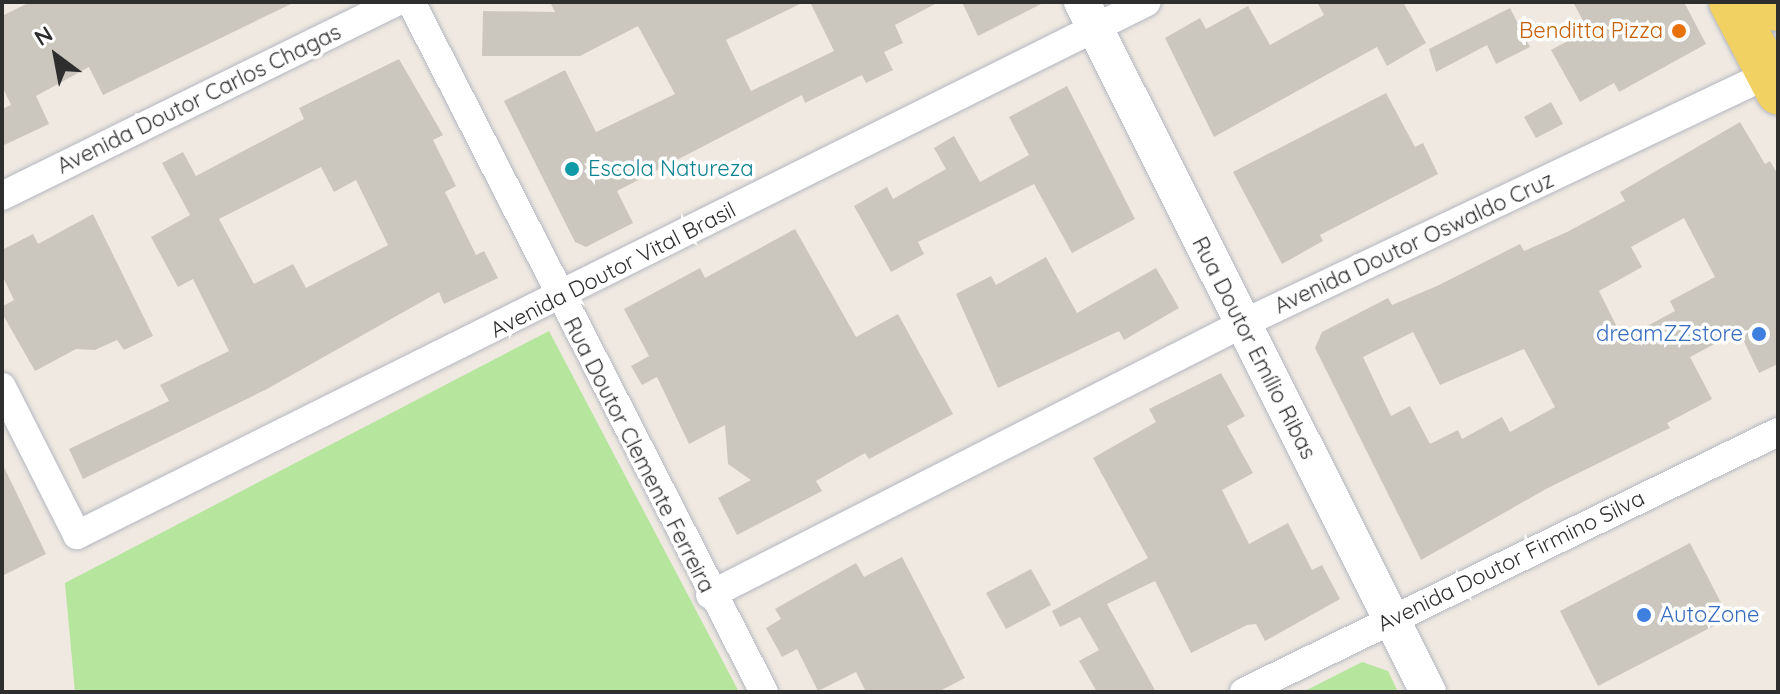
<!DOCTYPE html>
<html>
<head>
<meta charset="utf-8">
<style>
  body { margin:0 }
  #map { position:relative; width:1780px; height:694px; overflow:hidden; background:#efe9e1; font-family:Quicksand,sans-serif }
  div>[style] { position:absolute }
  .green>* { inset:0; background:#b6e59e }
  .building>* { inset:0; background:#cbc7bf }
  .roads { filter:drop-shadow(0 0 2px #b4b7c1) drop-shadow(0 0 2px #b4b7c1) }
  .minor>* { height:28px; margin:-14px; padding:0 14px; transform-origin:14px; border-radius:14px; background:#fff }
  .tertiary>* { height:36px; margin:-18px; padding:0 18px; transform-origin:18px; border-radius:18px; background:#fff }
  .primary>* { height:44px; margin:-22px; padding:0 22px; transform-origin:22px; border-radius:22px; background:#f2d163 }
  .dots>* { width:22px; height:22px; translate:-50% -50%; box-sizing:border-box; border:4px solid #fff; border-radius:50% }
  span { translate:-50% -50%; white-space:nowrap; text-align:center; line-height:1.15; -webkit-text-stroke:7px #fff; paint-order:stroke }
  .food-label { font-size:22px; color:#c56008 }
  .right { translate:-100% -50%; text-align:right }
  .street-label { font-size:22px; color:#2e2e2e }
  .culture-label { font-size:22px; color:#0d838f }
  .left { translate:0 -50%; text-align:left }
  .shop-label { font-size:22px; color:#366cbe }
  .frame { position:absolute; inset:0; border:4px solid #2e2e2e; pointer-events:none }
  .north { position:absolute; left:16px; top:16px; width:80px; height:80px; -webkit-text-stroke:6px #fff; paint-order:stroke; rotate:328deg; font-size:22px; font-weight:700; line-height:32px; text-align:center; color:#2e2e2e }
  .north::after { content:''; display:block; margin:auto; width:28px; height:36px; background:#2e2e2e; clip-path:polygon(50% 0,100% 100%,50% 72%,0 100%) }
</style>
</head>
<body>
<div id="map">
  <div class="green">
    <div style="clip-path:polygon(549px 331px,739px 692px,75px 692px,65px 583px)"></div>
    <div style="clip-path:polygon(1362px 662px,1388px 671px,1398px 692px,1303px 692px)"></div>
  </div>
  <div class="building">
    <div style="clip-path:polygon(30px 2px,295px 2px,103px 95px,89px 67px,36px 96px,49px 124px,2px 146px,2px 109px,11px 105px,2px 86px,2px 16px)"></div>
    <div style="clip-path:polygon(550px 2px,804px 2px,726px 40px,751px 91px,834px 51px,810px 2px,939px 2px,895px 25px,903px 43px,884px 52px,893px 70px,866px 83px,862px 75px,805px 103px,802px 95px,617px 191px,633px 223px,586px 247px,575px 242px,504px 101px,565px 70px,596px 132px,675px 94px,638px 26px,580px 56px,482px 56px,483px 11px,555px 12px)"></div>
    <div style="clip-path:polygon(962px 2px,1045px 2px,978px 36px)"></div>
    <div style="clip-path:polygon(1317px 2px,1403px 2px,1426px 43px,1387px 66px,1377px 47px,1214px 137px,1165px 38px,1200px 18px,1206px 29px,1248px 6px,1270px 45px,1324px 15px)"></div>
    <div style="clip-path:polygon(1573px 2px,1684px 2px,1706px 44px,1619px 92px,1614px 83px,1580px 102px,1551px 50px,1588px 30px)"></div>
    <div style="clip-path:polygon(1510px 8px,1530px 47px,1496px 64px,1487px 45px,1436px 72px,1429px 49px)"></div>
    <div style="clip-path:polygon(evenodd,399px 59px,443px 135px,433px 140px,456px 186px,445px 192px,476px 255px,484px 251px,498px 278px,444px 304px,439px 292px,267px 389px,83px 479px,69px 449px,169px 401px,160px 385px,229px 351px,193px 279px,178px 287px,151px 237px,190px 215px,162px 163px,183px 152px,196px 176px,304px 119px,299px 108px,399px 59px,321px 167px,334px 192px,356px 180px,388px 245px,306px 288px,293px 264px,254px 284px,219px 219px,321px 167px)"></div>
    <div style="clip-path:polygon(1067px 86px,1135px 219px,1072px 253px,1034px 184px,918px 242px,924px 254px,891px 272px,854px 206px,887px 187px,893px 199px,946px 169px,934px 148px,954px 136px,980px 182px,1029px 155px,1009px 117px)"></div>
    <div style="clip-path:polygon(1386px 93px,1415px 147px,1423px 143px,1438px 174px,1320px 235px,1323px 241px,1282px 264px,1233px 172px)"></div>
    <div style="clip-path:polygon(1551px 102px,1563px 124px,1536px 138px,1524px 117px)"></div>
    <div style="clip-path:polygon(evenodd,1740px 122px,1765px 164px,1770px 161px,1778px 175px,1778px 364px,1759px 373px,1739px 331px,1690px 357px,1712px 399px,1667px 423px,1670px 428px,1546px 489px,1421px 560px,1315px 348px,1322px 332px,1388px 298px,1392px 305px,1437px 286px,1520px 244px,1524px 251px,1567px 232px,1625px 201px,1620px 192px,1740px 122px,1684px 218px,1715px 277px,1670px 301px,1675px 311px,1623px 339px,1599px 291px,1642px 267px,1631px 247px,1684px 218px,1740px 122px,1413px 332px,1440px 385px,1524px 349px,1555px 407px,1510px 432px,1502px 417px,1462px 439px,1458px 430px,1430px 444px,1410px 406px,1391px 416px,1363px 357px,1413px 332px)"></div>
    <div style="clip-path:polygon(93px 214px,153px 336px,124px 350px,117px 340px,95px 350px,76px 349px,35px 371px,3px 315px,3px 306px,14px 300px,2px 275px,2px 250px,33px 234px,38px 244px)"></div>
    <div style="clip-path:polygon(795px 229px,856px 337px,898px 314px,953px 414px,869px 459px,865px 453px,816px 481px,822px 491px,737px 535px,718px 498px,751px 480px,728px 464px,725px 425px,689px 444px,657px 377px,642px 385px,631px 366px,649px 356px,624px 309px,700px 268px,705px 278px)"></div>
    <div style="clip-path:polygon(1046px 257px,1077px 313px,1156px 268px,1179px 308px,1124px 340px,1119px 331px,998px 388px,956px 294px,991px 276px,996px 285px)"></div>
    <div style="clip-path:polygon(1221px 373px,1245px 416px,1227px 426px,1253px 473px,1222px 490px,1249px 544px,1288px 523px,1312px 570px,1322px 565px,1340px 599px,1265px 641px,1256px 624px,1247px 625px,1191px 653px,1155px 581px,1107px 604px,1156px 692px,1097px 692px,1079px 661px,1099px 650px,1080px 617px,1060px 627px,1052px 611px,1148px 558px,1093px 458px,1156px 422px,1149px 409px)"></div>
    <div style="clip-path:polygon(2px 463px,46px 554px,2px 576px)"></div>
    <div style="clip-path:polygon(1690px 543px,1729px 618px,1598px 686px,1560px 611px)"></div>
    <div style="clip-path:polygon(902px 557px,965px 678px,938px 692px,866px 692px,856px 672px,818px 691px,797px 649px,782px 657px,766px 628px,781px 619px,775px 609px,856px 563px,864px 577px)"></div>
    <div style="clip-path:polygon(1031px 569px,1051px 605px,1006px 629px,986px 593px)"></div>
  </div>
  <div class="roads">
    <div class="minor">
      <div style="left:411px;top:2px;width:775px;rotate:62.91deg"></div>
      <div style="left:2px;top:196px;width:440px;rotate:-26.2deg"></div>
      <div style="left:2px;top:387px;width:166px;rotate:63.1deg"></div>
      <div style="left:77px;top:535px;width:1195px;rotate:-26.48deg"></div>
      <div style="left:710px;top:595px;width:597px;rotate:-26.99deg"></div>
      <div style="left:1242px;top:324px;width:583px;rotate:-25.38deg"></div>
      <div style="left:1769px;top:74px;width:9px;rotate:6deg"></div>
      <div style="left:1244px;top:692px;width:594px;rotate:-25.96deg"></div>
    </div>
    <div class="tertiary">
      <div style="left:1082px;top:2px;width:772px;rotate:63.37deg"></div>
    </div>
    <div class="primary">
      <div style="left:1731px;top:2px;width:102px;rotate:62.4deg"></div>
      <div style="left:1774px;top:2px;width:8px;rotate:60deg"></div>
    </div>
  </div>
  <div class="dots">
    <div style="left:1679px;top:31px;background:#e8710a"></div>
    <div style="left:572px;top:169px;background:#0f9aa8"></div>
    <div style="left:1759px;top:334px;background:#3f7fe0"></div>
    <div style="left:1644px;top:615px;background:#3f7fe0"></div>
  </div>
  <div class="food-label">
    <span class="right" style="left:1663px;top:31px">Benditta Pizza</span>
  </div>
  <div class="street-label">
    <span style="left:199px;top:99px;rotate:-26deg">Avenida Doutor Carlos Chagas</span>
    <span style="left:1414px;top:243px;rotate:-25deg">Avenida Doutor Oswaldo Cruz</span>
    <span style="left:613px;top:270px;rotate:-27deg">Avenida Doutor Vital Brasil</span>
    <span style="left:1254px;top:348px;rotate:63deg">Rua Doutor Emílio Ribas</span>
    <span style="left:639px;top:455px;rotate:63deg">Rua Doutor Clemente Ferreira</span>
    <span style="left:1511px;top:561px;rotate:-26deg">Avenida Doutor Firmino Silva</span>
  </div>
  <div class="culture-label">
    <span class="left" style="left:588px;top:169px">Escola Natureza</span>
  </div>
  <div class="shop-label">
    <span class="right" style="left:1743px;top:334px">dreamZZstore</span>
    <span class="left" style="left:1660px;top:615px">AutoZone</span>
  </div>
  <div class="frame"></div>
  <div class="north">N</div>
</div>
</body>
</html>
